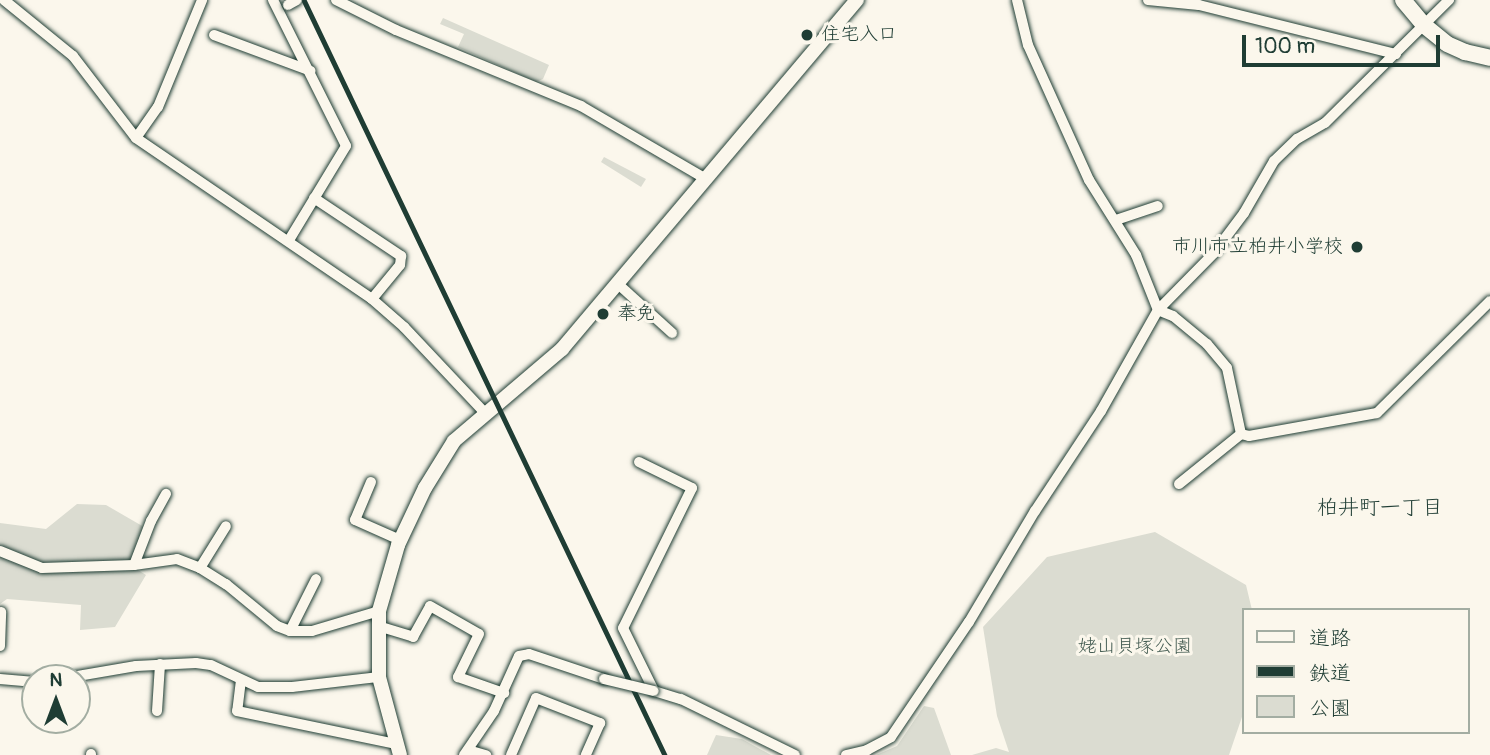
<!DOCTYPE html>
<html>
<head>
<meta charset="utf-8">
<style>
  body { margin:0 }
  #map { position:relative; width:1490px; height:755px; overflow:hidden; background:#fbf7ec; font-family:Pangolin,"Klee One",sans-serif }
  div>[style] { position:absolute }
  .green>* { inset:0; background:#dbdcd1 }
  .roads { filter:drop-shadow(0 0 2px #1f3d34) drop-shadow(0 0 2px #1f3d34) }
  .street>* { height:10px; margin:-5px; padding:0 5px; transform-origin:5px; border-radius:5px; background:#fbf7ec }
  .secondary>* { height:14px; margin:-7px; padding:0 7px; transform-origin:7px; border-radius:7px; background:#fbf7ec }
  .primary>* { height:16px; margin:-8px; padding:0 8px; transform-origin:8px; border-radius:8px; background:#fbf7ec }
  .rail>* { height:4.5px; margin:-2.25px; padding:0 2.25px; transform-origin:2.25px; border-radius:2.25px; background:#1f3d34 }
  .bridges { filter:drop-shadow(0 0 2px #1f3d34) drop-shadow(0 0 2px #1f3d34) }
  .street-bridge>* { height:10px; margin:-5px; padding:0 5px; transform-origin:5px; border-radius:5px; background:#fbf7ec }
  .dots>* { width:19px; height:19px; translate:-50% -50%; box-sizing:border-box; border:4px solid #fbf7ec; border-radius:50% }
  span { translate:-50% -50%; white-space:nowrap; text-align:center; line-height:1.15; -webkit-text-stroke:6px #fbf7ec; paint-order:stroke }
  .poi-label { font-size:19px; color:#1f3d34 }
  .left { translate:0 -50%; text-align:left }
  .right { translate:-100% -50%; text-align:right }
  .park-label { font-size:19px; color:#455d53 }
  .neighbourhood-label { font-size:21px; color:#1f3d34 }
  .legend { position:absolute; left:1242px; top:608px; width:228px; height:126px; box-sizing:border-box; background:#fbf7ec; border:2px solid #a3ada2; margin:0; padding:9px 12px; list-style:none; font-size:21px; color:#1f3d34 }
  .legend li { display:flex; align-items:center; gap:14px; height:35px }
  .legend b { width:35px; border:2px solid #a3ada2 }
  .north { position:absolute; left:21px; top:664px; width:70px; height:70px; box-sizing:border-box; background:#fbf7ec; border:2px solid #a3ada2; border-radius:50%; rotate:0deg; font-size:19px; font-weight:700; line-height:28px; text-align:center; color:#1f3d34 }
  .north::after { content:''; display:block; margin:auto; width:24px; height:32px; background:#1f3d34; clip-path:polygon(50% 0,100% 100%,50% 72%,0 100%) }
  .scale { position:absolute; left:1242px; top:35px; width:198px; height:32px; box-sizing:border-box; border:4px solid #1f3d34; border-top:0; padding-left:9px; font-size:21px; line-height:24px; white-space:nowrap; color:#1f3d34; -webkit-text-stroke:5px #fbf7ec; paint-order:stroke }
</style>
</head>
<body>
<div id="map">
  <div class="green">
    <div style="clip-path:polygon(443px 18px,549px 65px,543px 79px,536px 82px,458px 47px,464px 34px,440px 24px)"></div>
    <div style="clip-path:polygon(604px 157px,646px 179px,641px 187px,601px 162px)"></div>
    <div style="clip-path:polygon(77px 504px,106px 505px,144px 527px,133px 560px,138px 570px,146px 575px,115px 627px,80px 630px,81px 605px,7px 599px,0 604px,0 523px,46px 529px)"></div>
    <div style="clip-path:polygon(1155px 532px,1246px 585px,1252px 610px,1243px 610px,1243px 714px,1229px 755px,972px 755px,996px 748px,1009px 752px,997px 716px,983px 627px,1047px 557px)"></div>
    <div style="clip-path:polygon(924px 706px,934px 708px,951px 755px,876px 755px,897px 746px)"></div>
    <div style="clip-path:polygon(716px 735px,742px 739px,771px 755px,707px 755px)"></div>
  </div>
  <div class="roads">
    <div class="street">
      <div style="left:4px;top:0;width:89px;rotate:39.1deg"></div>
      <div style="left:73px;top:56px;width:103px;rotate:52.5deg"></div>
      <div style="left:136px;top:138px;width:286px;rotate:34.3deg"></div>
      <div style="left:372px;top:299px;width:43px;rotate:41.2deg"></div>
      <div style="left:404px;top:327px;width:118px;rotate:46.7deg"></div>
      <div style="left:273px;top:0;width:163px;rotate:63.4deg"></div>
      <div style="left:346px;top:146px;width:110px;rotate:121.2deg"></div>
      <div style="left:336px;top:0;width:67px;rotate:26.6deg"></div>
      <div style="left:396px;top:30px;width:200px;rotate:22.3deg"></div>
      <div style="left:581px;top:106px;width:145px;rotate:30.3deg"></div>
      <div style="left:1017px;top:0;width:46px;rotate:76.3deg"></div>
      <div style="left:1028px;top:45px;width:148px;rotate:65.7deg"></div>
      <div style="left:1089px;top:180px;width:89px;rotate:57.9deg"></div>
      <div style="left:1136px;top:255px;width:59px;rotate:68.2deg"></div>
      <div style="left:1158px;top:310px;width:16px;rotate:22deg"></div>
      <div style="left:1173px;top:316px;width:44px;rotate:39.5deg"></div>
      <div style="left:1207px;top:344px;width:31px;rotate:50deg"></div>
      <div style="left:1227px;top:368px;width:67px;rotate:78deg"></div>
      <div style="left:1148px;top:0;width:51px;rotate:5.6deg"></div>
      <div style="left:1199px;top:5px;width:203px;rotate:14deg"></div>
      <div style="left:214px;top:35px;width:103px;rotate:20.4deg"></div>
      <div style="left:136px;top:138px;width:38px;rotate:-55deg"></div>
      <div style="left:158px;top:107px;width:116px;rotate:-67.6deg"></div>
      <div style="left:314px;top:198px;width:105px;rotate:33.7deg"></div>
      <div style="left:401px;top:256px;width:9px;rotate:96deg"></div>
      <div style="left:400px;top:265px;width:44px;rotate:129.5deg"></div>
      <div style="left:1116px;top:220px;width:44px;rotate:-18.4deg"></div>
      <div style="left:618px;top:284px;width:73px;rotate:42.2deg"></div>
      <div style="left:1241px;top:434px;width:8px;rotate:14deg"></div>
      <div style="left:1249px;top:436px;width:130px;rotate:-10.2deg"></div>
      <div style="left:1377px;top:413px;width:159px;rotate:-44.7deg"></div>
      <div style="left:639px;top:462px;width:59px;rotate:26.1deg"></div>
      <div style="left:692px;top:488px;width:156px;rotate:116.2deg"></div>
      <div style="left:623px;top:628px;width:70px;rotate:63.8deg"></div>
      <div style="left:654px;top:691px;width:28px;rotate:17deg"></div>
      <div style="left:681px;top:699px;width:127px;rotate:26.2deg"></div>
      <div style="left:371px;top:482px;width:41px;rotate:112.8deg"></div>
      <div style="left:355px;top:520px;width:49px;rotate:24deg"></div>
      <div style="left:1179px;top:484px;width:80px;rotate:-38.9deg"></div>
      <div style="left:0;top:551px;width:45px;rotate:22deg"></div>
      <div style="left:42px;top:568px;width:92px;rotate:-1.9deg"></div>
      <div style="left:134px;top:565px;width:43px;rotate:-7.9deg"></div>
      <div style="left:177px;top:559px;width:25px;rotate:21deg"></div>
      <div style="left:200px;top:568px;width:31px;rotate:32deg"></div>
      <div style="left:226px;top:584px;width:66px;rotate:39.5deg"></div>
      <div style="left:277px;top:626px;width:14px;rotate:21deg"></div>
      <div style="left:290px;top:631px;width:22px"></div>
      <div style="left:312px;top:631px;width:70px;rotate:-16.6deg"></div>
      <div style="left:134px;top:565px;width:47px;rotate:-68.9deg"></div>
      <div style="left:151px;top:521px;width:31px;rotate:-61deg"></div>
      <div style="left:200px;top:568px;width:49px;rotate:-58.2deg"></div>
      <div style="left:378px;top:626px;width:37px;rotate:17deg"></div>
      <div style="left:413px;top:637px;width:35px;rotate:-61deg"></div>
      <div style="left:430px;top:606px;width:56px;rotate:29.7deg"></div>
      <div style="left:479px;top:634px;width:48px;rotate:116deg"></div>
      <div style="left:458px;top:677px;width:49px;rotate:19.2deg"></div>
      <div style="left:290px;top:631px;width:58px;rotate:-63.4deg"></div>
      <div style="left:0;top:646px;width:34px;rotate:-88deg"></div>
      <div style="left:66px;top:678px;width:71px;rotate:-9.7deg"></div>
      <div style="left:136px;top:666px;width:60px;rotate:-2.9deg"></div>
      <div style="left:196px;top:663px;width:15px;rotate:8deg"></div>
      <div style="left:211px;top:665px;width:52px;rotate:25.1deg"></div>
      <div style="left:258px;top:687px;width:34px"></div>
      <div style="left:292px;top:687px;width:88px;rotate:-6.6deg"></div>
      <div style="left:0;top:679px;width:35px;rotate:5deg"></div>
      <div style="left:241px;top:680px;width:31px;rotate:97deg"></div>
      <div style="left:237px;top:711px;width:163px;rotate:11.7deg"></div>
      <div style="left:157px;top:711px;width:47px;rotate:-86.3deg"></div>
      <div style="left:468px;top:750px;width:19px;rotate:16deg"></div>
      <div style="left:91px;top:755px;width:1px;rotate:-90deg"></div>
      <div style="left:464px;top:755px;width:53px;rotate:-55.7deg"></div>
      <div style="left:494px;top:711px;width:60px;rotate:-65.6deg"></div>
      <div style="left:519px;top:656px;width:10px;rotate:-11deg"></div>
      <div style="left:529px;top:654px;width:79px;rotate:18.4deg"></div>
      <div style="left:511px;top:755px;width:62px;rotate:-66.3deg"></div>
      <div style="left:536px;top:698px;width:69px;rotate:21.3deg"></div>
      <div style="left:600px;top:723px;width:35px;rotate:114deg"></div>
      <div style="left:846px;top:755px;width:22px;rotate:-13deg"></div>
      <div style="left:867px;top:750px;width:27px;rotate:-28deg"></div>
      <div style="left:891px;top:737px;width:139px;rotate:-55.9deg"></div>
      <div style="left:969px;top:622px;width:129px;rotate:-59.3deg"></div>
      <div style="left:1035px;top:511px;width:120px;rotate:-56.6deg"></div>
      <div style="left:1101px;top:411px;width:116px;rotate:-60.6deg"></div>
      <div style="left:1158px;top:310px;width:80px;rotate:-45.5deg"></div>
      <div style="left:1214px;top:253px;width:50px;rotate:-53.1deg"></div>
      <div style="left:1244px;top:213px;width:60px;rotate:-60deg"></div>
      <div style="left:1274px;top:161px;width:32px;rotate:-44deg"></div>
      <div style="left:1297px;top:139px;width:32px;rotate:-30deg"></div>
      <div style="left:1325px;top:123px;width:175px;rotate:-44.8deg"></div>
    </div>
    <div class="secondary">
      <div style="left:400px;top:755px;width:81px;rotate:-105.1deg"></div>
      <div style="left:379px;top:677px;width:66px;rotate:-90deg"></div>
      <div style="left:379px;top:611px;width:69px;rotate:-73.9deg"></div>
      <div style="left:398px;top:545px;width:63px;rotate:-64.7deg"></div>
      <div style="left:425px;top:488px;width:55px;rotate:-58.3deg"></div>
      <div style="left:454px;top:441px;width:142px;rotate:-40.4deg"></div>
      <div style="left:562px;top:349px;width:457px;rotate:-49.8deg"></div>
    </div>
    <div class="primary">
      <div style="left:1403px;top:0;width:34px;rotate:50deg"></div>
      <div style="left:1425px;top:26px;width:28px;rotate:39deg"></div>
      <div style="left:1447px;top:44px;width:20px;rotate:24deg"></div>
      <div style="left:1465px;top:52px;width:26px;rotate:13deg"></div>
    </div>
  </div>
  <div class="rail">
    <div style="left:304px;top:0;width:837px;rotate:64.45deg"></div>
  </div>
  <div class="bridges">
    <div class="street-bridge">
      <div style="left:288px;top:5px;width:10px;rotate:-29deg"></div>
      <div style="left:604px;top:679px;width:51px;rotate:13.5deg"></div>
    </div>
  </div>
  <div class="dots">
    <div style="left:807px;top:35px;background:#1f3d34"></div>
    <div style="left:1357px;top:247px;background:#1f3d34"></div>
    <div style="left:603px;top:314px;background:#1f3d34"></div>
  </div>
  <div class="poi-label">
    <span class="left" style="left:821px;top:35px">住宅入口</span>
    <span class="right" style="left:1343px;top:247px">市川市立柏井小学校</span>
    <span class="left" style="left:617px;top:314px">奉免</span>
  </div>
  <div class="park-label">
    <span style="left:1135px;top:647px">姥山貝塚公園</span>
  </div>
  <div class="neighbourhood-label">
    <span style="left:1380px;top:508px">柏井町一丁目</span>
  </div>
  <ul class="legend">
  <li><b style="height:9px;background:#fbf7ec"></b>道路</li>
  <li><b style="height:9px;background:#1f3d34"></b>鉄道</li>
  <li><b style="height:19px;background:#dbdcd1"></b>公園</li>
  </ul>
  <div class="north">N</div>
  <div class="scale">100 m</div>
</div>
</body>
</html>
